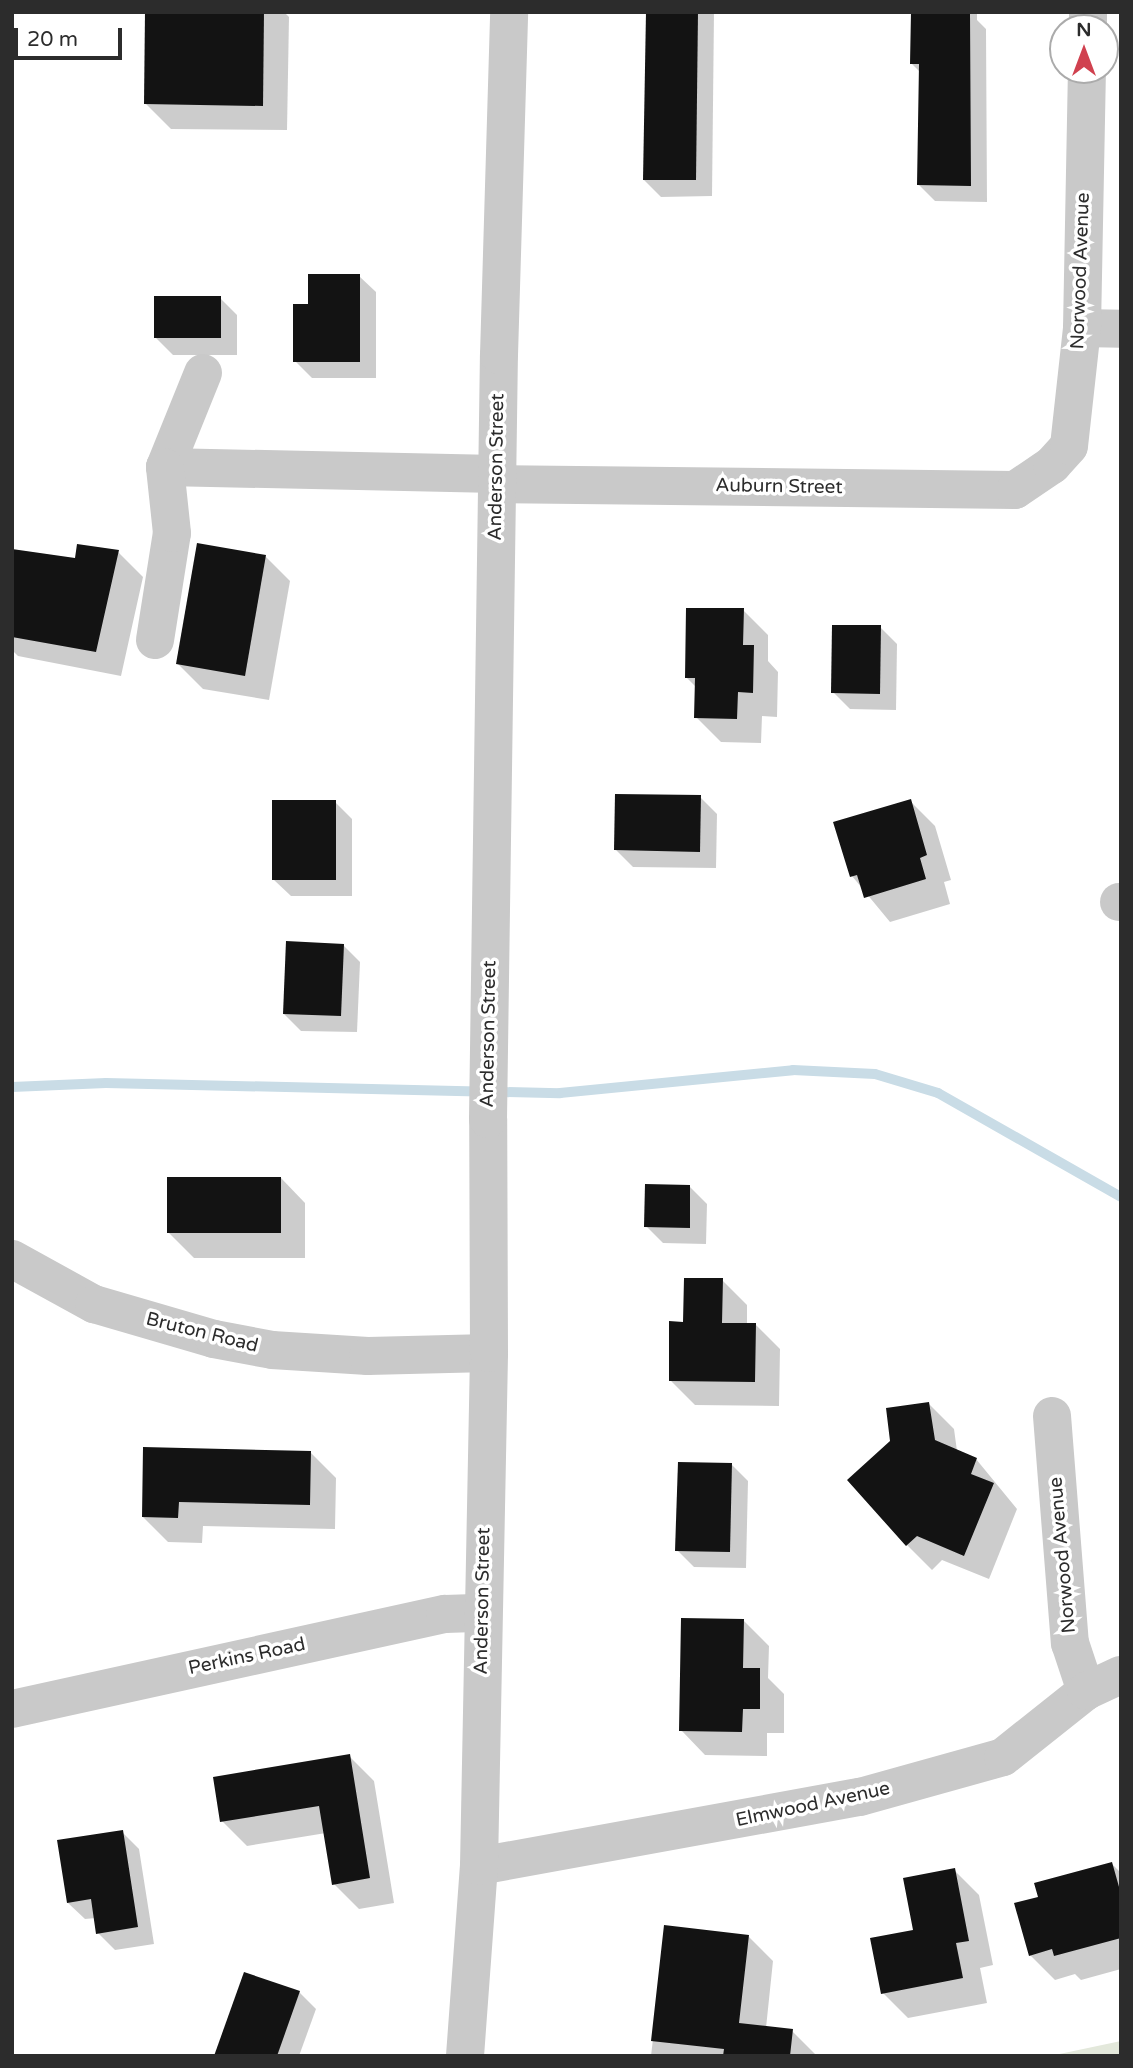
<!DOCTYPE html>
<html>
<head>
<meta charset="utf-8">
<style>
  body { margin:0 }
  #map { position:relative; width:1133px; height:2068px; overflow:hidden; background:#fff; font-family:"Varela Round",sans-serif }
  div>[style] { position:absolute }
  .green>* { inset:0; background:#e3e8db }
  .shadow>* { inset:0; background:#0003 }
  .stream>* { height:10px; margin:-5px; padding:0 5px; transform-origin:5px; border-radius:5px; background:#c9dce6 }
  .building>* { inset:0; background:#131313 }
  .minor>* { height:38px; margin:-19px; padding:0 19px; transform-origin:19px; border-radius:19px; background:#c9c9c9 }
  span { translate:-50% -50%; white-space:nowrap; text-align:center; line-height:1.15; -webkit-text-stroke:7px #fff; paint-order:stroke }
  .street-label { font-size:19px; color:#2c2c2c }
  .frame { position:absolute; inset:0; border:14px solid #2c2c2c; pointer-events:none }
  .north { position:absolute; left:1049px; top:14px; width:70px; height:70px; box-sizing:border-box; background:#fff; border:2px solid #ababab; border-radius:50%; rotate:0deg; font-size:19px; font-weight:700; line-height:28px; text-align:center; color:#2c2c2c }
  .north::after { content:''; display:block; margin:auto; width:24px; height:32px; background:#d0414f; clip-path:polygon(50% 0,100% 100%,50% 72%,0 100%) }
  .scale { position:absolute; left:14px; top:28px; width:108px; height:32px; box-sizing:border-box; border:4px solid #2c2c2c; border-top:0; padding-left:9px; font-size:21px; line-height:24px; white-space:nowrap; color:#2c2c2c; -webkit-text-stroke:5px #fff; paint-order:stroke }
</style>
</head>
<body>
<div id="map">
  <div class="green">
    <div style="clip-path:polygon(1121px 2041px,1121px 2056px,1050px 2056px)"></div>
  </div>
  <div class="shadow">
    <div style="clip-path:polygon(147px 12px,284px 12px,289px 17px,287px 130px,171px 129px,146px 104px)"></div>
    <div style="clip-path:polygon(647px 12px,714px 12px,712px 196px,661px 197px,644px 180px)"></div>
    <div style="clip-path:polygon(912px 12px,977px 12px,977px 20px,986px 29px,987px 202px,935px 201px,918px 184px,920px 72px,912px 64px)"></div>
    <div style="clip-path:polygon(359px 276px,376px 292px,376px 378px,312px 378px,295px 361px)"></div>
    <div style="clip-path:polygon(220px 298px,237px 315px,237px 355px,173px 355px,156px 338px)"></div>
    <div style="clip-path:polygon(118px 552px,143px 577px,121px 676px,18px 656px,12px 650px,12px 555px,77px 560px)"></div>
    <div style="clip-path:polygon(265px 556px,290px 581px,269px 700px,203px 689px,178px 664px)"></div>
    <div style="clip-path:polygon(743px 610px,768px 635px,768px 661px,778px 672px,777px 717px,762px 716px,761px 743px,721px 742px,696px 717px,696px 687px,686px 677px)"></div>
    <div style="clip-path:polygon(880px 627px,897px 644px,896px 710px,850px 709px,833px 692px)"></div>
    <div style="clip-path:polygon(700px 797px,717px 814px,716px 868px,633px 867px,616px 850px)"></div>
    <div style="clip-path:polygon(910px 801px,935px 826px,951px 880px,944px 882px,950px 904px,890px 922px,852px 876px)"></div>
    <div style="clip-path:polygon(335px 802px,352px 819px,352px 896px,291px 896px,274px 880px)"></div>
    <div style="clip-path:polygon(343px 945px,360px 962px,357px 1032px,301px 1031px,284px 1014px)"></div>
    <div style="clip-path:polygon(281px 1178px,305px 1203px,305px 1258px,194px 1258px,169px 1233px)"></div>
    <div style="clip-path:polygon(690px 1187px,707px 1204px,706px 1244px,663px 1243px,646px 1226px)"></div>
    <div style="clip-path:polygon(722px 1280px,747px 1305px,747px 1324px,755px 1324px,780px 1349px,779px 1406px,695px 1405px,670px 1380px,685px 1324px)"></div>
    <div style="clip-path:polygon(929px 1404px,954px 1429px,957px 1451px,976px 1459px,1017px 1509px,989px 1579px,942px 1560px,932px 1570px,907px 1545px)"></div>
    <div style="clip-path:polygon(145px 1449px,311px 1453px,336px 1478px,335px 1529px,203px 1526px,202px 1543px,168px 1542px,143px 1517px)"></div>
    <div style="clip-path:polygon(732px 1465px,748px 1481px,746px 1568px,694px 1567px,677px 1550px)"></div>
    <div style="clip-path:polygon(744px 1621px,769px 1646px,768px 1678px,784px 1694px,784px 1733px,767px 1733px,767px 1756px,705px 1755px,681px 1730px)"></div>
    <div style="clip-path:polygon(349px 1756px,374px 1781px,394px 1903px,359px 1909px,334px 1884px,326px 1833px,247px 1846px,222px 1821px)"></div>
    <div style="clip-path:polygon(122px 1832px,139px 1849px,154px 1944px,115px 1950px,98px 1933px,96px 1918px,85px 1919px,68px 1903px)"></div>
    <div style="clip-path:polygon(1111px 1863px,1121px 1873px,1121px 1969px,1081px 1980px,1075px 1974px,1055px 1980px,1030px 1955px,1040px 1899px)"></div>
    <div style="clip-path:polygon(954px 1870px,979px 1895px,993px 1965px,980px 1968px,987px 2003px,908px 2018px,883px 1993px)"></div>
    <div style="clip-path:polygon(666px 1927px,748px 1936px,773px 1961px,766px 2028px,792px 2031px,817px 2056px,651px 2056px)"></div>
    <div style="clip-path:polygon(299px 1992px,316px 2009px,299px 2056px,216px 2056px)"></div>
  </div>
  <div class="stream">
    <div style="left:12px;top:1087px;width:94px;rotate:-2.4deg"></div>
    <div style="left:106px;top:1083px;width:454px;rotate:1.3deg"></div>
    <div style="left:560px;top:1093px;width:234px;rotate:-5.6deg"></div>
    <div style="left:793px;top:1070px;width:82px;rotate:2.8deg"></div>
    <div style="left:875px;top:1074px;width:66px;rotate:16.8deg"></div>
    <div style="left:938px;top:1093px;width:210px;rotate:29.6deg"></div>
  </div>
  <div class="building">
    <div style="clip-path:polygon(145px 12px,264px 12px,263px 106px,144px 104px)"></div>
    <div style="clip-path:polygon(646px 12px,698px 12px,696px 180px,643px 180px)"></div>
    <div style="clip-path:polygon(911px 12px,970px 12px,971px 186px,917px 185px,919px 64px,910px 64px)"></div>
    <div style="clip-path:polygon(308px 274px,360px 274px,360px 362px,293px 362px,293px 304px,308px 304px)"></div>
    <div style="clip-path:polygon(154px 296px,221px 296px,221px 338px,154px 338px)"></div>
    <div style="clip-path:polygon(197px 543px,266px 555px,245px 676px,176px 664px)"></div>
    <div style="clip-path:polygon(77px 544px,119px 550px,96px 652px,12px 637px,12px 549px,75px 558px)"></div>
    <div style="clip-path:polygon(686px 608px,744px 608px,743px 645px,754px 645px,753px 693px,738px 692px,737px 719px,694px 718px,695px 678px,685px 678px)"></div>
    <div style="clip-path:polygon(832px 625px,881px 625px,880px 694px,831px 693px)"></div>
    <div style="clip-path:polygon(615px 794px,701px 795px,700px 852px,614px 850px)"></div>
    <div style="clip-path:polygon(911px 799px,927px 855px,920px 858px,926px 879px,864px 898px,857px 875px,850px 877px,833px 822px)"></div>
    <div style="clip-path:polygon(272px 800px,336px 800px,336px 880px,272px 880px)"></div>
    <div style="clip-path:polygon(286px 941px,344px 944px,341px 1016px,283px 1014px)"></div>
    <div style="clip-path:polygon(167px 1177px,281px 1177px,281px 1233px,167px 1233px)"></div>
    <div style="clip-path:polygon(645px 1184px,690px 1185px,690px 1228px,644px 1227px)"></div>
    <div style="clip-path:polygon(684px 1278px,723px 1278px,722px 1323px,756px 1323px,755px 1382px,669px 1381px,669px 1321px,683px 1322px)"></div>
    <div style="clip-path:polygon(929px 1402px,935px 1440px,977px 1458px,971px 1474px,994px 1483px,964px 1556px,917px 1536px,906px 1546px,847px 1480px,890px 1441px,886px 1408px)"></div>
    <div style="clip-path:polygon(143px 1447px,311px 1451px,310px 1505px,179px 1502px,178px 1518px,142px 1517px)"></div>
    <div style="clip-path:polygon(678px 1462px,732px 1463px,730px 1552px,675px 1551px)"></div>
    <div style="clip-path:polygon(681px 1618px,744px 1619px,743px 1668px,760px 1668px,760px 1709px,743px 1709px,742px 1732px,679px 1731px)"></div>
    <div style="clip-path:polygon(350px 1754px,370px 1878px,332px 1885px,319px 1806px,220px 1822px,213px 1777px)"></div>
    <div style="clip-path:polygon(123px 1830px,138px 1927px,96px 1934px,91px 1899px,67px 1903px,57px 1840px)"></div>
    <div style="clip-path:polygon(1112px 1862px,1121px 1894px,1121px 1938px,1054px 1956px,1052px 1949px,1029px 1956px,1014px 1903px,1038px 1897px,1034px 1883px)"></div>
    <div style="clip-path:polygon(955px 1868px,969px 1941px,956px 1943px,963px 1978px,881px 1994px,870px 1938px,913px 1930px,903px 1878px)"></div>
    <div style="clip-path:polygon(664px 1925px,749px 1935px,739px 2023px,793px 2029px,790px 2056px,723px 2056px,724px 2049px,651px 2041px)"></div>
    <div style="clip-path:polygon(244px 1972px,300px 1991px,277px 2056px,214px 2056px)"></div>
  </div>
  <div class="minor">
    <div style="left:1088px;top:28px;width:16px;rotate:-90deg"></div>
    <div style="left:1082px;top:328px;width:39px;rotate:1deg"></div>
    <div style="left:203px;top:373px;width:101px;rotate:112deg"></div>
    <div style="left:165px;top:467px;width:332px;rotate:1.2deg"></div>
    <div style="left:497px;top:484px;width:518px;rotate:0.66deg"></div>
    <div style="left:1015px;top:490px;width:45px;rotate:-34deg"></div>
    <div style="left:1052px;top:465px;width:25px;rotate:-48deg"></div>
    <div style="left:1069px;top:446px;width:119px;rotate:-83.7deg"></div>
    <div style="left:1082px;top:328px;width:258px;rotate:-88.9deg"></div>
    <div style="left:155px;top:640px;width:108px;rotate:-81deg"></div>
    <div style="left:172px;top:533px;width:66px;rotate:-96.1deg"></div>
    <div style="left:1119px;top:902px;width:2px"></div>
    <div style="left:12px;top:1259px;width:94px;rotate:28.8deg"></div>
    <div style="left:94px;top:1304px;width:125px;rotate:16.3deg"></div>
    <div style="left:214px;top:1339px;width:59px;rotate:10.7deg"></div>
    <div style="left:272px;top:1350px;width:96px;rotate:3.6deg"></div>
    <div style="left:368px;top:1356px;width:121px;rotate:-1.4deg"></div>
    <div style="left:1052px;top:1416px;width:228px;rotate:85.5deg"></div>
    <div style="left:1070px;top:1643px;width:51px;rotate:71.6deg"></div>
    <div style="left:12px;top:1709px;width:443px;rotate:-12.4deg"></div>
    <div style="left:445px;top:1614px;width:37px;rotate:-2deg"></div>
    <div style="left:479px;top:1866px;width:387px;rotate:-10.3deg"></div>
    <div style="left:860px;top:1797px;width:148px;rotate:-15.6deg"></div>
    <div style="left:1003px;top:1757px;width:106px;rotate:-38.5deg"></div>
    <div style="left:1086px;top:1691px;width:38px;rotate:-25deg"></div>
    <div style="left:465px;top:2056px;width:191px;rotate:-85.8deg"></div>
    <div style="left:479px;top:1866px;width:513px;rotate:-88.88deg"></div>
    <div style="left:489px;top:1353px;width:234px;rotate:-90.2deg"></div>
    <div style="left:488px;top:1119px;width:764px;rotate:-89.18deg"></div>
    <div style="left:499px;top:355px;width:343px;rotate:-88.3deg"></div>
  </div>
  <div class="street-label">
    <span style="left:1081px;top:271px;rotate:-88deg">Norwood Avenue</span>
    <span style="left:497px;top:467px;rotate:-89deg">Anderson Street</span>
    <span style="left:779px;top:487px;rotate:1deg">Auburn Street</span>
    <span style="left:489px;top:1034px;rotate:-89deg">Anderson Street</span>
    <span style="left:202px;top:1333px;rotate:14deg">Bruton Road</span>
    <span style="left:1063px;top:1555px;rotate:-95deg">Norwood Avenue</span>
    <span style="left:483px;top:1601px;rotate:-89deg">Anderson Street</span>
    <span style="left:247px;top:1657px;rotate:-12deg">Perkins Road</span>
    <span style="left:813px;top:1805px;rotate:-12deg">Elmwood Avenue</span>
  </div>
  <div class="frame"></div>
  <div class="north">N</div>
  <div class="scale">20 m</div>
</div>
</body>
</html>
